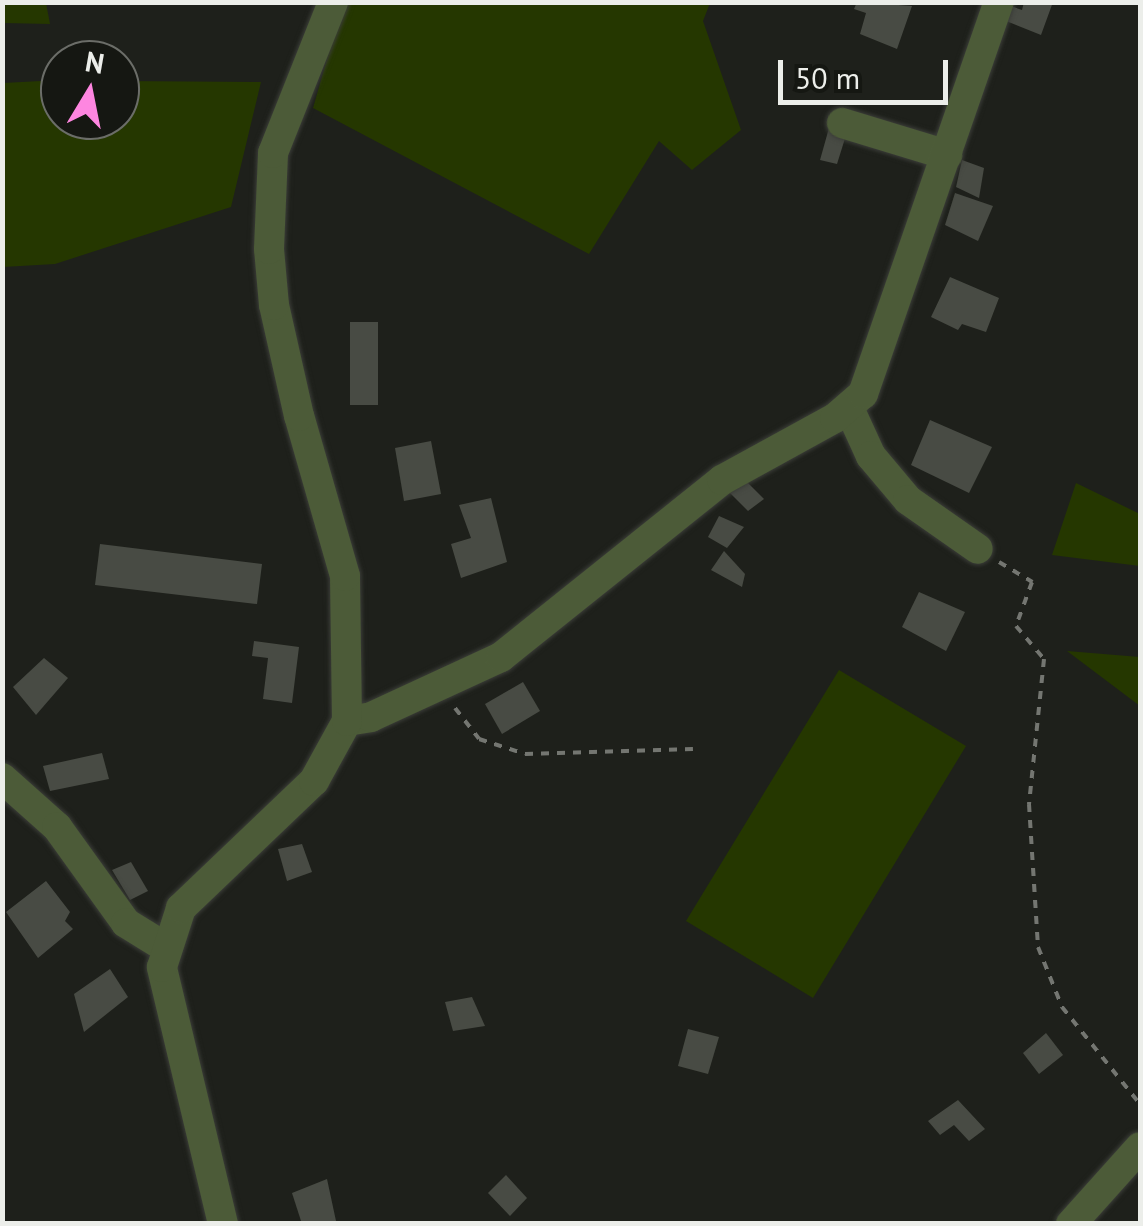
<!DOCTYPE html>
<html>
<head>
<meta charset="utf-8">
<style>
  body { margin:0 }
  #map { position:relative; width:1143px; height:1226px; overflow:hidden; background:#1e201b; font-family:"PT Sans",sans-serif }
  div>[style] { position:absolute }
  .green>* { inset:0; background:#253700 }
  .building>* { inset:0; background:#484b44 }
  .path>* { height:4px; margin-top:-2px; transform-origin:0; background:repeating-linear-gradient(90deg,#747671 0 8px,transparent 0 16px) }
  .roads { filter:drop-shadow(0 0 2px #3b3d38) drop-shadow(0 0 2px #3b3d38) }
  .minor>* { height:30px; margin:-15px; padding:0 15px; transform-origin:15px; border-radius:15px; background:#4c5b38 }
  span { translate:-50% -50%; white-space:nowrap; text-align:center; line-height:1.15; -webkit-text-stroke:8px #151712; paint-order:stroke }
  .frame { position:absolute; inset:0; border:5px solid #eceeea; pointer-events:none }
  .north { position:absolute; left:40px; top:40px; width:100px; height:100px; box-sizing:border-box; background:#151712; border:2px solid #6b6d68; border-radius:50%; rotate:10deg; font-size:28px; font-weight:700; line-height:40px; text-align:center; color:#eceeea }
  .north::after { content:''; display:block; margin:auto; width:35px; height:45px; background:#fe86e0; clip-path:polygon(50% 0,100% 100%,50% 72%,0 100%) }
  .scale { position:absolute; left:778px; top:60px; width:170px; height:45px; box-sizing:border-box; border:5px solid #eceeea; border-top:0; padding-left:12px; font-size:30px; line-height:35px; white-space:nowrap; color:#eceeea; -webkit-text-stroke:8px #151712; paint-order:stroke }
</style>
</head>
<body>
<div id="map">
  <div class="green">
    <div style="clip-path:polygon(3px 2px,46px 3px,50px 24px,3px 23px)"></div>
    <div style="clip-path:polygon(343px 3px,710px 3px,703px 21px,741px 130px,692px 170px,659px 141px,589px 254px,313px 108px)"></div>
    <div style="clip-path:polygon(60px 80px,60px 120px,120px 120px,120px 81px,261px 82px,231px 207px,55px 264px,3px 267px,3px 83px)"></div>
    <div style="clip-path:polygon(1076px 483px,1140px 514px,1140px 566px,1052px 555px)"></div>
    <div style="clip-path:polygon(1067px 651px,1140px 657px,1140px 706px)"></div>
    <div style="clip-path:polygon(839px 670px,966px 746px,813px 998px,686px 921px)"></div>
  </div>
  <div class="building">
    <div style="clip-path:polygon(857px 2px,912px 6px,897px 49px,860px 34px,866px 13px,854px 9px)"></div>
    <div style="clip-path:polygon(1024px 2px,1053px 2px,1041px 35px,1001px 19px,1005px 4px,1022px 10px)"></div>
    <div style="clip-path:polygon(829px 128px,847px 132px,837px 164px,820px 160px)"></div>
    <div style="clip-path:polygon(962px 160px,984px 168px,979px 198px,956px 187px)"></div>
    <div style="clip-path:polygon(955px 193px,993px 206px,978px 241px,945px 225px)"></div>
    <div style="clip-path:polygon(950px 277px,999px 298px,986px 332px,962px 324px,958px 330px,931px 317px)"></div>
    <div style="clip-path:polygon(350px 322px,378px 322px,378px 405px,350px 405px)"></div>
    <div style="clip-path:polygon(930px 420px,992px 447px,969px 493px,911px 465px)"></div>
    <div style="clip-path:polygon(431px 441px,441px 494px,404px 501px,395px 448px)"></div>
    <div style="clip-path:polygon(744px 479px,764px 499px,748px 511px,730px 493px)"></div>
    <div style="clip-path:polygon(491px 498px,507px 562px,461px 578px,451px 544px,471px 538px,459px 505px)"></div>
    <div style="clip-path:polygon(719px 516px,744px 527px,727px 548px,708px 537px)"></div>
    <div style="clip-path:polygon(100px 544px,262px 564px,257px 604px,95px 585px)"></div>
    <div style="clip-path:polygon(724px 551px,745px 574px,742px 587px,711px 570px)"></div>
    <div style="clip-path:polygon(919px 592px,965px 612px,946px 651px,902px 627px)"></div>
    <div style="clip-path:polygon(254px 641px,299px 647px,292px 703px,263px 699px,268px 658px,252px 656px)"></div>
    <div style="clip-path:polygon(44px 658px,68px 678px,36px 715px,13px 687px)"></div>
    <div style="clip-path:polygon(523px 682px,540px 711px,502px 734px,485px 704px)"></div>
    <div style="clip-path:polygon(102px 753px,109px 779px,50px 791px,43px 766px)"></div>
    <div style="clip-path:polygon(302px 844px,312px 872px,287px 881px,278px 849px)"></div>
    <div style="clip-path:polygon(131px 862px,148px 891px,130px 900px,112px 870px)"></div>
    <div style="clip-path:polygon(46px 881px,70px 912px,65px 921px,73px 929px,38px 958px,6px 912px)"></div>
    <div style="clip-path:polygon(110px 969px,128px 997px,84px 1032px,74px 994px)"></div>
    <div style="clip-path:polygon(472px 997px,485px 1026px,453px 1031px,445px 1002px)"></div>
    <div style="clip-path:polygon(688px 1029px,719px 1037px,708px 1074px,678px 1066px)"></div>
    <div style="clip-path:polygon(1046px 1033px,1063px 1055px,1039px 1074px,1023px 1053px)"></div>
    <div style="clip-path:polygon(958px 1100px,985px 1129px,969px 1141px,954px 1125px,940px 1135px,928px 1121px)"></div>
    <div style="clip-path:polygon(506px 1175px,527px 1198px,510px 1216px,488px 1193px)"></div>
    <div style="clip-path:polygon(327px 1179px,336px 1221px,302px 1224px,292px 1193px)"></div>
  </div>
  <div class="path">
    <div style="left:999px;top:562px;width:39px;rotate:31deg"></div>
    <div style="left:1032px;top:582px;width:47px;rotate:110deg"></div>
    <div style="left:1016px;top:626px;width:43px;rotate:49.7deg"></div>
    <div style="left:1044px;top:659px;width:146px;rotate:95.9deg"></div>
    <div style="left:1029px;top:804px;width:143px;rotate:86.4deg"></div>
    <div style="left:1038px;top:947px;width:65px;rotate:68.2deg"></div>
    <div style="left:1062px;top:1007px;width:124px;rotate:51.2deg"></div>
    <div style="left:455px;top:708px;width:39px;rotate:52deg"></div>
    <div style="left:479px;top:739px;width:48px;rotate:18.1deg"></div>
    <div style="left:525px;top:754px;width:168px;rotate:-1.7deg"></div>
  </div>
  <div class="roads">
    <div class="minor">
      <div style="left:842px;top:123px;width:110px;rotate:16.9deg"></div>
      <div style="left:849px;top:408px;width:53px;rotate:65.4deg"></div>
      <div style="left:871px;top:456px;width:57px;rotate:49.9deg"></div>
      <div style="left:908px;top:500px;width:85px;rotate:35deg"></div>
      <div style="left:347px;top:721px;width:24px;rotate:-9deg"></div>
      <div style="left:371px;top:717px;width:143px;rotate:-24.8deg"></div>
      <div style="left:501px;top:657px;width:283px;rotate:-38.7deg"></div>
      <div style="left:722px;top:480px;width:129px;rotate:-28.8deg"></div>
      <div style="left:835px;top:418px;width:37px;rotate:-41deg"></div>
      <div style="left:863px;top:394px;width:415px;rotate:-70.9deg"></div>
      <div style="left:2px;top:778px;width:74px;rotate:41.7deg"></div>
      <div style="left:57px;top:827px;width:118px;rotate:54.3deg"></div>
      <div style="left:126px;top:923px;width:46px;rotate:31.6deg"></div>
      <div style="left:223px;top:1224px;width:264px;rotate:-103.4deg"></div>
      <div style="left:162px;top:967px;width:62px;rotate:-72.1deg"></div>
      <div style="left:181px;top:908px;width:184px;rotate:-43.7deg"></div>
      <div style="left:314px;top:781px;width:68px;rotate:-61.2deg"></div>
      <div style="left:347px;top:721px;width:145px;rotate:-90.8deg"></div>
      <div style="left:345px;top:576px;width:166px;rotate:-106deg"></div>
      <div style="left:299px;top:416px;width:114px;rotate:-102.7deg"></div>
      <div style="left:274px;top:305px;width:56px;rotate:-95.1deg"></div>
      <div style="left:269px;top:249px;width:96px;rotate:-87.6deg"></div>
      <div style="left:273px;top:153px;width:162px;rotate:-68.3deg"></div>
      <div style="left:1071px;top:1224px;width:103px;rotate:-48.1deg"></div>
    </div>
  </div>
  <div class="frame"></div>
  <div class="north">N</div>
  <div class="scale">50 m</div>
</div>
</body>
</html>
